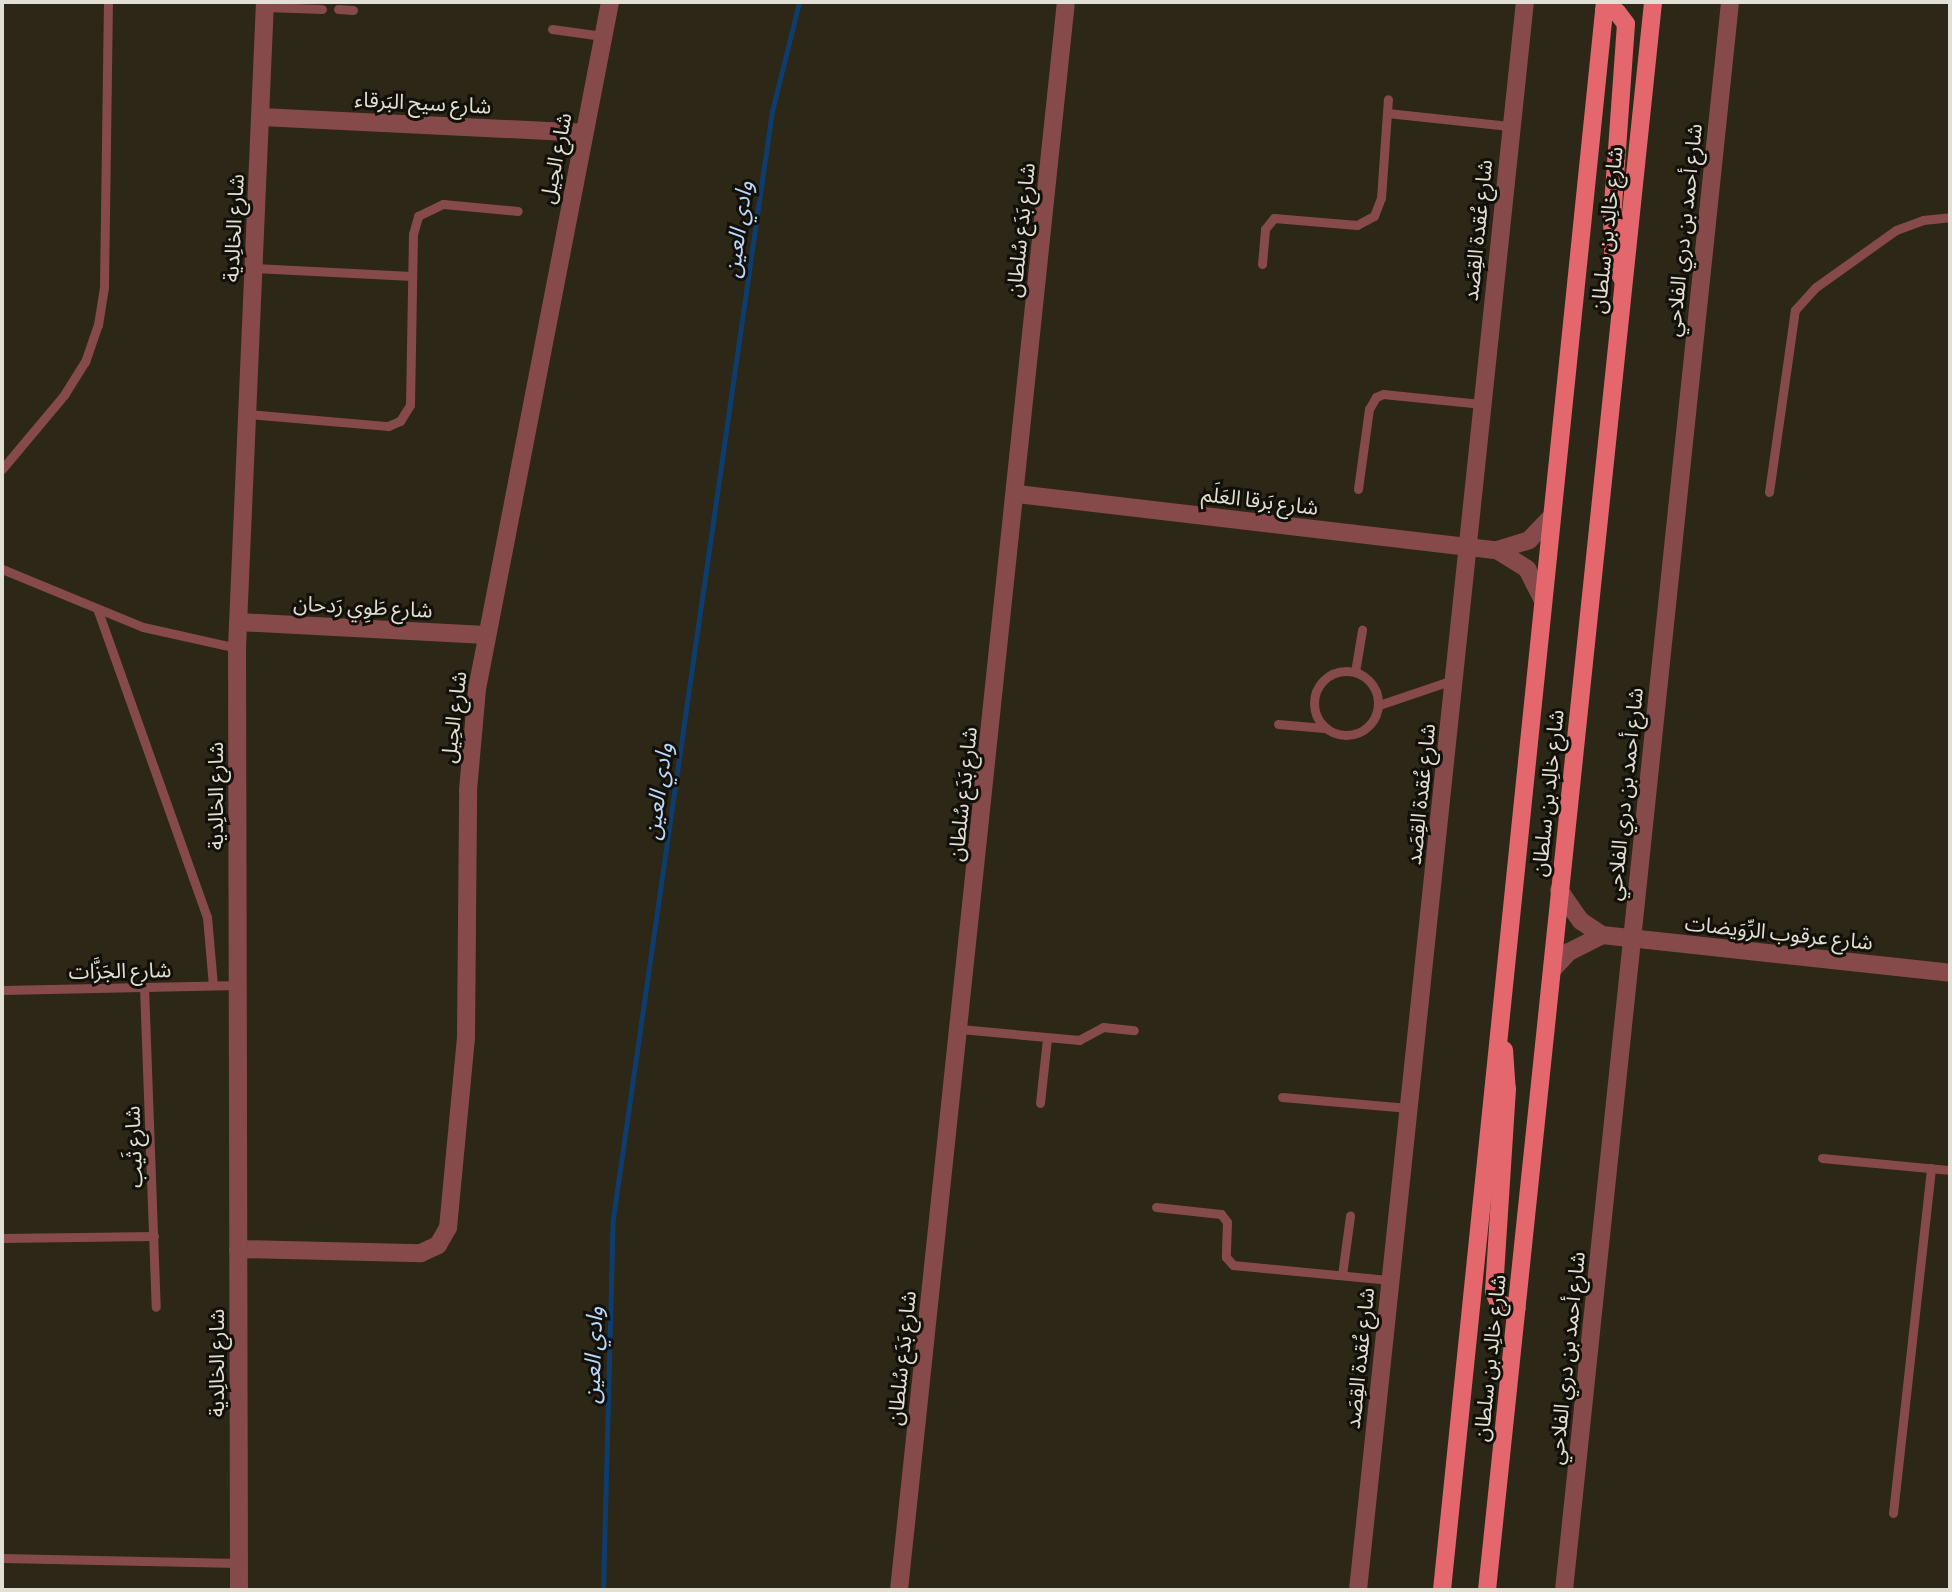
<!DOCTYPE html>
<html>
<head>
<meta charset="utf-8">
<style>
  body { margin:0 }
  #map { position:relative; width:1952px; height:1592px; overflow:hidden; background:#2c2716; font-family:Barlow,"Noto Sans Arabic",sans-serif }
  div>[style] { position:absolute }
  .stream>* { height:5px; margin:-2.5px; padding:0 2.5px; transform-origin:2.5px; border-radius:2.5px; background:#0e3c6d }
  .service>* { height:9px; margin:-4.5px; padding:0 4.5px; transform-origin:4.5px; border-radius:4.5px; background:#864a4b }
  .service>.ring { margin:-4.5px; padding:0; box-sizing:content-box; background:none; border:9px solid #864a4b; border-radius:50% }
  .minor>* { height:18px; margin:-9px; padding:0 9px; transform-origin:9px; border-radius:9px; background:#864a4b }
  .primary>* { height:18px; margin:-9px; padding:0 9px; transform-origin:9px; border-radius:9px; background:#e3676d }
  span { translate:-50% -50%; white-space:nowrap; text-align:center; line-height:1.15; -webkit-text-stroke:6px #121009; paint-order:stroke }
  .street-label { font-size:21px; color:#e2dfd4 }
  .water-label { font-size:23px; color:#b9d8fd; font-style:italic }
  .frame { position:absolute; inset:0; border:4px solid #e2dfd4; pointer-events:none }
</style>
</head>
<body>
<div id="map">
  <div class="stream">
    <div style="left:603px;top:1590px;width:372px;rotate:-88.5deg"></div>
    <div style="left:613px;top:1218px;width:1118px;rotate:-81.83deg"></div>
    <div style="left:772px;top:111px;width:112px;rotate:-76.1deg"></div>
  </div>
  <div class="service">
    <div style="left:265px;top:7px;width:57px;rotate:2deg"></div>
    <div style="left:338px;top:9px;width:15px;rotate:4deg"></div>
    <div style="left:552px;top:29px;width:51px;rotate:7.8deg"></div>
    <div style="left:1387px;top:113px;width:123px;rotate:6.1deg"></div>
    <div style="left:1262px;top:264px;width:35px;rotate:-85deg"></div>
    <div style="left:1265px;top:229px;width:14px;rotate:-51deg"></div>
    <div style="left:1274px;top:218px;width:83px;rotate:4.8deg"></div>
    <div style="left:1357px;top:225px;width:19px;rotate:-28deg"></div>
    <div style="left:1374px;top:216px;width:19px;rotate:-69deg"></div>
    <div style="left:1381px;top:198px;width:99px;rotate:-86deg"></div>
    <div style="left:254px;top:268px;width:158px;rotate:2.9deg"></div>
    <div style="left:247px;top:414px;width:142px;rotate:4.9deg"></div>
    <div style="left:388px;top:426px;width:13px;rotate:-23deg"></div>
    <div style="left:400px;top:421px;width:19px;rotate:-58deg"></div>
    <div style="left:410px;top:405px;width:171px;rotate:-89deg"></div>
    <div style="left:413px;top:234px;width:19px;rotate:-74deg"></div>
    <div style="left:418px;top:216px;width:28px;rotate:-26deg"></div>
    <div style="left:443px;top:204px;width:75px;rotate:5.3deg"></div>
    <div style="left:2px;top:469px;width:97px;rotate:-50deg"></div>
    <div style="left:64px;top:395px;width:39px;rotate:-58deg"></div>
    <div style="left:85px;top:362px;width:39px;rotate:-71deg"></div>
    <div style="left:98px;top:325px;width:39px;rotate:-81deg"></div>
    <div style="left:104px;top:286px;width:284px;rotate:-89.2deg"></div>
    <div style="left:1358px;top:489px;width:81px;rotate:-82.2deg"></div>
    <div style="left:1369px;top:409px;width:14px;rotate:-60deg"></div>
    <div style="left:1376px;top:397px;width:8px;rotate:-23deg"></div>
    <div style="left:1383px;top:394px;width:100px;rotate:5.8deg"></div>
    <div style="left:1769px;top:492px;width:184px;rotate:-81.9deg"></div>
    <div style="left:1795px;top:310px;width:31px;rotate:-48deg"></div>
    <div style="left:1816px;top:287px;width:98px;rotate:-35.5deg"></div>
    <div style="left:1896px;top:230px;width:29px;rotate:-20deg"></div>
    <div style="left:1923px;top:220px;width:27px;rotate:-6deg"></div>
    <div style="left:2px;top:569px;width:152px;rotate:22.4deg"></div>
    <div style="left:143px;top:627px;width:96px;rotate:12.6deg"></div>
    <div style="left:98px;top:611px;width:325px;rotate:70.4deg"></div>
    <div style="left:207px;top:917px;width:68px;rotate:85deg"></div>
    <div class="ring" style="left:1314px;top:671px;width:55px;height:55px"></div>
    <div style="left:1355px;top:672px;width:43px;rotate:-80.5deg"></div>
    <div style="left:1379px;top:705px;width:78px;rotate:-18.7deg"></div>
    <div style="left:1278px;top:724px;width:46px;rotate:5deg"></div>
    <div style="left:144px;top:987px;width:320px;rotate:87.9deg"></div>
    <div style="left:2px;top:990px;width:237px;rotate:-1.2deg"></div>
    <div style="left:960px;top:1029px;width:120px;rotate:5.3deg"></div>
    <div style="left:1079px;top:1040px;width:27px;rotate:-28deg"></div>
    <div style="left:1103px;top:1027px;width:31px;rotate:6deg"></div>
    <div style="left:1282px;top:1097px;width:127px;rotate:5deg"></div>
    <div style="left:1040px;top:1103px;width:64px;rotate:-83.8deg"></div>
    <div style="left:1822px;top:1158px;width:129px;rotate:5.4deg"></div>
    <div style="left:1156px;top:1207px;width:65px;rotate:6.1deg"></div>
    <div style="left:1221px;top:1214px;width:10px;rotate:53deg"></div>
    <div style="left:1227px;top:1222px;width:35px;rotate:92deg"></div>
    <div style="left:1226px;top:1257px;width:11px;rotate:49deg"></div>
    <div style="left:1233px;top:1265px;width:158px;rotate:5.5deg"></div>
    <div style="left:2px;top:1238px;width:152px;rotate:-0.8deg"></div>
    <div style="left:1342px;top:1275px;width:60px;rotate:-82.3deg"></div>
    <div style="left:1893px;top:1513px;width:347px;rotate:-83.7deg"></div>
    <div style="left:2px;top:1558px;width:237px;rotate:1.2deg"></div>
  </div>
  <div class="minor">
    <div style="left:261px;top:117px;width:323px;rotate:2.8deg"></div>
    <div style="left:1017px;top:494px;width:483px;rotate:6.7deg"></div>
    <div style="left:1497px;top:550px;width:34px;rotate:-17deg"></div>
    <div style="left:1529px;top:540px;width:33px;rotate:-46deg"></div>
    <div style="left:1497px;top:550px;width:36px;rotate:32deg"></div>
    <div style="left:1527px;top:569px;width:35px;rotate:63deg"></div>
    <div style="left:238px;top:622px;width:248px;rotate:3deg"></div>
    <div style="left:1559px;top:890px;width:38px;rotate:55deg"></div>
    <div style="left:1581px;top:921px;width:25px;rotate:34deg"></div>
    <div style="left:1602px;top:935px;width:350px;rotate:6.2deg"></div>
    <div style="left:1552px;top:970px;width:25px;rotate:-47deg"></div>
    <div style="left:1569px;top:952px;width:37px;rotate:-27deg"></div>
    <div style="left:238px;top:1249px;width:183px;rotate:1.3deg"></div>
    <div style="left:421px;top:1253px;width:19px;rotate:-25deg"></div>
    <div style="left:438px;top:1245px;width:20px;rotate:-60deg"></div>
    <div style="left:448px;top:1228px;width:192px;rotate:-84.6deg"></div>
    <div style="left:466px;top:1037px;width:247px;rotate:-89.5deg"></div>
    <div style="left:468px;top:790px;width:101px;rotate:-84.9deg"></div>
    <div style="left:477px;top:689px;width:700px;rotate:-79.04deg"></div>
    <div style="left:239px;top:1590px;width:942px;rotate:-90.12deg"></div>
    <div style="left:237px;top:648px;width:647px;rotate:-87.52deg"></div>
    <div style="left:899px;top:1590px;width:1597px;rotate:-84deg"></div>
    <div style="left:1358px;top:1590px;width:1597px;rotate:-84deg"></div>
    <div style="left:1564px;top:1590px;width:1597px;rotate:-84.03deg"></div>
  </div>
  <div class="primary">
    <div style="left:1604px;top:10px;width:13px;rotate:9deg"></div>
    <div style="left:1617px;top:12px;width:15px;rotate:53deg"></div>
    <div style="left:1626px;top:24px;width:195px;rotate:94.1deg"></div>
    <div style="left:1612px;top:218px;width:34px;rotate:88deg"></div>
    <div style="left:1613px;top:252px;width:26px;rotate:72deg"></div>
    <div style="left:1504px;top:1050px;width:39px;rotate:86deg"></div>
    <div style="left:1507px;top:1089px;width:203px;rotate:93.7deg"></div>
    <div style="left:1494px;top:1292px;width:13px;rotate:67deg"></div>
    <div style="left:1499px;top:1304px;width:18px;rotate:13deg"></div>
    <div style="left:1442px;top:1590px;width:1596px;rotate:-84.14deg"></div>
    <div style="left:1487px;top:1590px;width:1597px;rotate:-84.03deg"></div>
  </div>
  <div class="street-label">
    <span style="left:423px;top:102px;rotate:3deg">شارع سيح البَرقاء</span>
    <span style="left:555px;top:158px;rotate:-79deg">شارع الحِيل</span>
    <span style="left:233px;top:228px;rotate:-87deg">شارع الخالِدية</span>
    <span style="left:1020px;top:230px;rotate:-84deg">شارع بَدَع سُلطان</span>
    <span style="left:1477px;top:230px;rotate:-84deg">شارع عُقدة القِصَد</span>
    <span style="left:1606px;top:230px;rotate:-84deg">شارع خالِد بن سلطان</span>
    <span style="left:1683px;top:230px;rotate:-84deg">شارع أحمد بن دري الفلاحي</span>
    <span style="left:1260px;top:500px;rotate:7deg">شارع بَرقا العَلَم</span>
    <span style="left:363px;top:606px;rotate:3deg">شارع طَوِي رَدحان</span>
    <span style="left:453px;top:717px;rotate:-83deg">شارع الحِيل</span>
    <span style="left:1547px;top:793px;rotate:-84deg">شارع خالِد بن سلطان</span>
    <span style="left:962px;top:794px;rotate:-84deg">شارع بَدَع سُلطان</span>
    <span style="left:1420px;top:794px;rotate:-84deg">شارع عُقدة القِصَد</span>
    <span style="left:1624px;top:794px;rotate:-84deg">شارع أحمد بن دري الفلاحي</span>
    <span style="left:215px;top:796px;rotate:-90deg">شارع الخالِدية</span>
    <span style="left:1779px;top:932px;rotate:6deg">شارع عرقوب الرِّوَيضات</span>
    <span style="left:120px;top:970px;rotate:-1deg">شارع الجَزَّات</span>
    <span style="left:133px;top:1147px;rotate:-92deg">شارع ثَيب</span>
    <span style="left:901px;top:1358px;rotate:-84deg">شارع بَدَع سُلطان</span>
    <span style="left:1359px;top:1358px;rotate:-84deg">شارع عُقدة القِصَد</span>
    <span style="left:1489px;top:1358px;rotate:-84deg">شارع خالِد بن سلطان</span>
    <span style="left:1566px;top:1358px;rotate:-84deg">شارع أحمد بن دري الفلاحي</span>
    <span style="left:216px;top:1363px;rotate:-90deg">شارع الخالِدية</span>
  </div>
  <div class="water-label">
    <span style="left:737px;top:229px;rotate:-82deg">وادي العين</span>
    <span style="left:657px;top:791px;rotate:-82deg">وادي العين</span>
    <span style="left:592px;top:1355px;rotate:-88deg">وادي العين</span>
  </div>
  <div class="frame"></div>
</div>
</body>
</html>
